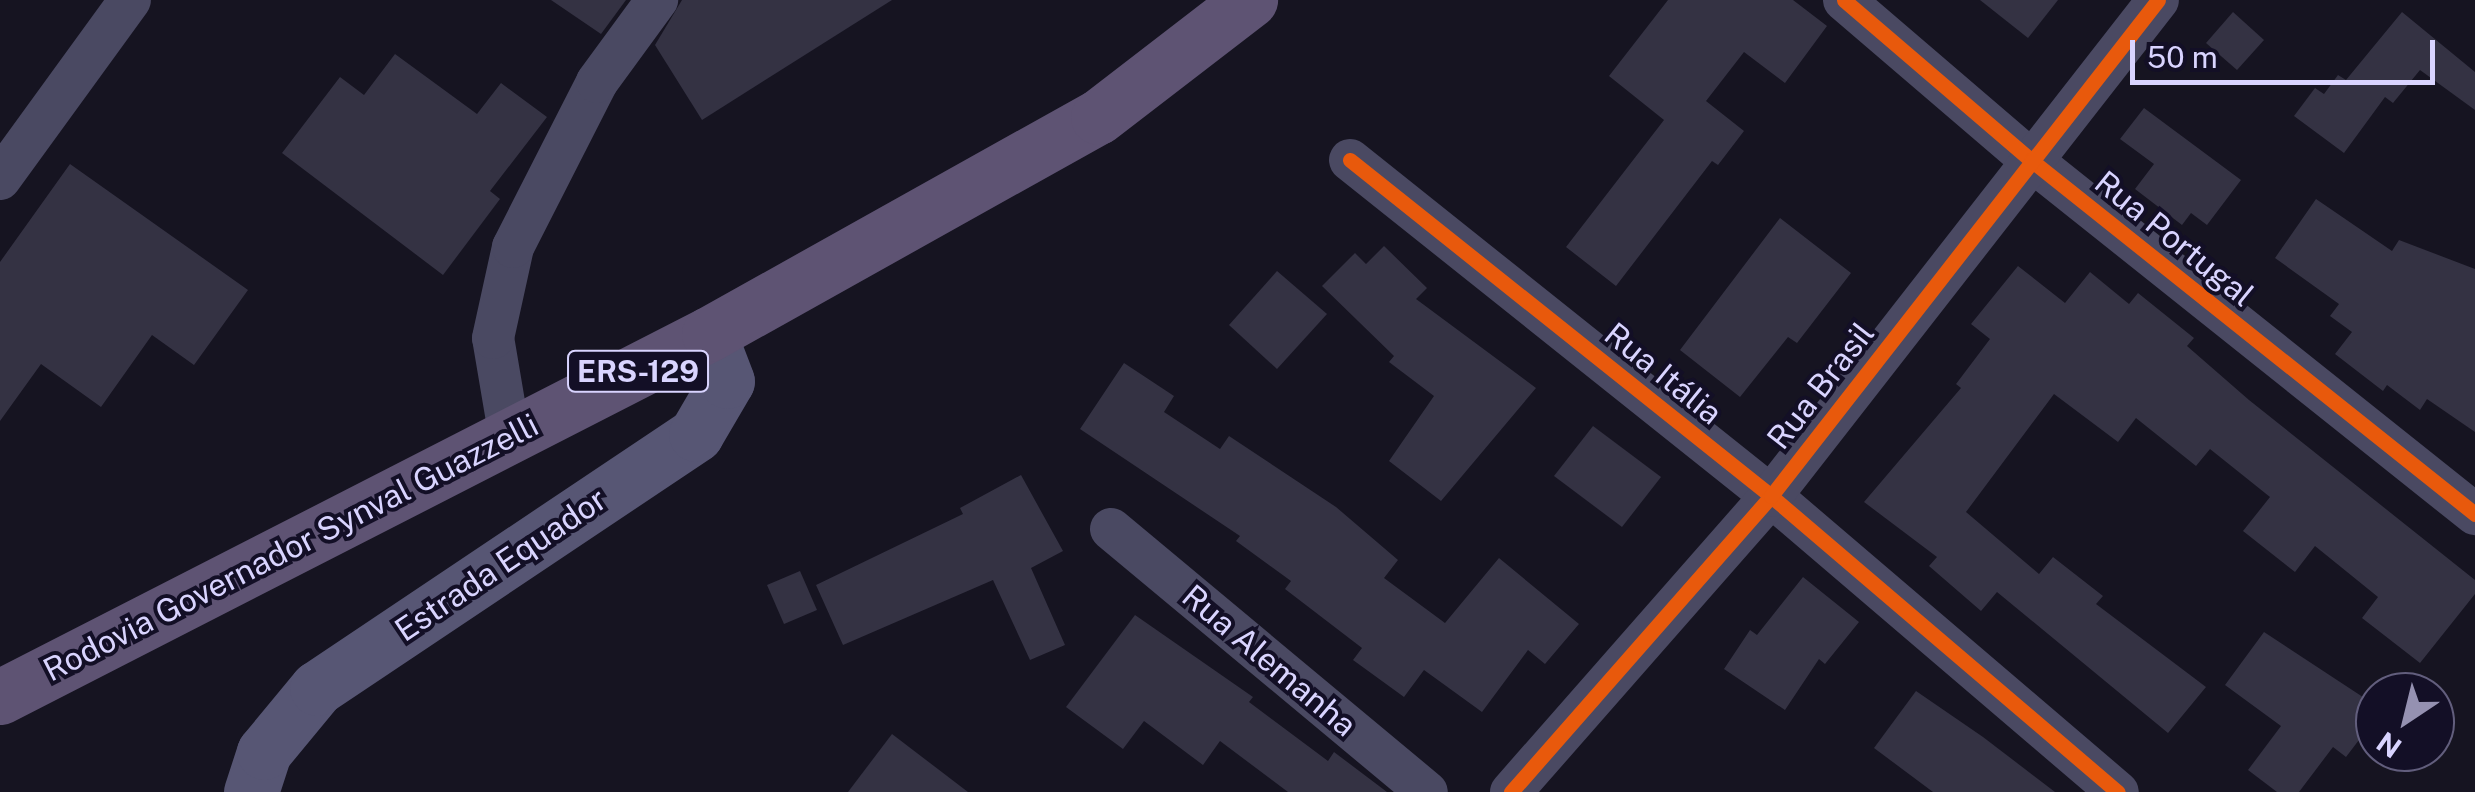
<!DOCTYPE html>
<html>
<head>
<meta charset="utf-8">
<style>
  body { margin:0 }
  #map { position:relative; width:2475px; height:792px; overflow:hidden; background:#161421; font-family:"Public Sans",sans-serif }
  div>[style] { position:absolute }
  .building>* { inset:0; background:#343243 }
  .street>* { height:42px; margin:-21px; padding:0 21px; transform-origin:21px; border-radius:21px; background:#4a4962 }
  .secondary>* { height:55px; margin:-27.5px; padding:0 27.5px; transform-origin:27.5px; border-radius:27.5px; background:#575674 }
  .primary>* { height:55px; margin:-27.5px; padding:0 27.5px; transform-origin:27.5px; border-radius:27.5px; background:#5e5373 }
  .cycleway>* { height:15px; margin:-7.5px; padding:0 7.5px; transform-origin:7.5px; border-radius:7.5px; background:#e8590c }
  span { translate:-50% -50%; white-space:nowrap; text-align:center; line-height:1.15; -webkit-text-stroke:8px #130f26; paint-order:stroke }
  .shield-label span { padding:2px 8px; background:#130f26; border:2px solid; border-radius:8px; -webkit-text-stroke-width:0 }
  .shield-label { font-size:30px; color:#d9d4ff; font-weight:700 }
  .street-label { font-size:32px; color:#d9d4ff }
  .north { position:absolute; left:2355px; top:672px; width:100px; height:100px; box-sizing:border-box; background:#130f26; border:2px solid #625e7d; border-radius:50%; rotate:215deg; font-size:28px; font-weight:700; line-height:40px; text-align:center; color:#d9d4ff }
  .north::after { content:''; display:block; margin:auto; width:35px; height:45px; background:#9591b1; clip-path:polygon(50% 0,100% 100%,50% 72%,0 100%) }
  .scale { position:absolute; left:2130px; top:40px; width:305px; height:45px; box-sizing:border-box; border:5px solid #d9d4ff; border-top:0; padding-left:12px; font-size:30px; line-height:35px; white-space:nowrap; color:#d9d4ff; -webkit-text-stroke:8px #130f26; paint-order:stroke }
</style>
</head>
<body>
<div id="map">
  <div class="building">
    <div style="clip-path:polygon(551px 0,626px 0,601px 34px)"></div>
    <div style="clip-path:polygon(682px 0,892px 0,702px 120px,655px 45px)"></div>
    <div style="clip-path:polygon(1668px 0,1793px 0,1827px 26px,1785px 83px,1744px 52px,1706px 101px,1744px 131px,1718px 165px,1712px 161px,1616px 286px,1566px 247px,1664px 120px,1609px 76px)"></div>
    <div style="clip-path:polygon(1980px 0,2058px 0,2028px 38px)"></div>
    <div style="clip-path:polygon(2233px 12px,2264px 40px,2237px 70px,2206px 43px)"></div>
    <div style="clip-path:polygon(2402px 12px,2475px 72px,2475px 110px,2420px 70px,2393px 103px,2385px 97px,2344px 153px,2294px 116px,2315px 88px,2324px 94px,2338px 75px,2346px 80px)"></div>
    <div style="clip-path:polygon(395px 54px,477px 114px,501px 83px,547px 117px,490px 191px,500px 199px,443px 275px,282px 153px,340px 77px,364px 95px)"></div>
    <div style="clip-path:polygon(2144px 108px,2241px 180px,2207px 225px,2191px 213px,2182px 225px,2135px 189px,2154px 164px,2120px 139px)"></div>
    <div style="clip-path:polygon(70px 164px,248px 290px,194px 365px,152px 335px,101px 407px,41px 364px,0 421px,0 262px)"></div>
    <div style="clip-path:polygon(2316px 199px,2392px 251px,2399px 240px,2475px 269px,2475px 432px,2427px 399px,2420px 410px,2387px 385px,2383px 391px,2335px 354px,2352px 332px,2330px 316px,2339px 304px,2275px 258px)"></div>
    <div style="clip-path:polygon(1780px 218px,1851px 273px,1797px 343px,1788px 337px,1740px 397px,1680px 350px)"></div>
    <div style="clip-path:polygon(1384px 246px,1427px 288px,1416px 299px,1536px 388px,1441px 501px,1389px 461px,1434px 396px,1389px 362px,1394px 356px,1322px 286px,1355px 253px,1366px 264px)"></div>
    <div style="clip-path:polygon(2018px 266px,2065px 303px,2090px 272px,2129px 304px,2138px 293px,2194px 338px,2187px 346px,2249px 400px,2475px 580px,2475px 594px,2420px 663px,2362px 618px,2378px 597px,2315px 546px,2295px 572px,2243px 531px,2270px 497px,2210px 449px,2196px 466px,2136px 418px,2118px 442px,2054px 394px,1966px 512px,2039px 574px,2053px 557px,2103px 596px,2096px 604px,2206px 687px,2168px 733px,1997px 592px,1981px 611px,1929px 566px,1937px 557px,1864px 502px,1961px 388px,1956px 384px,1990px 339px,1971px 324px)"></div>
    <div style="clip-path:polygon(1277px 271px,1327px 314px,1277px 369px,1229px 325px)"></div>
    <div style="clip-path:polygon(1124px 363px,1174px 396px,1164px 412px,1220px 449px,1229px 436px,1336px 507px,1398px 560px,1384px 578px,1445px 623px,1499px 558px,1579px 624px,1545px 664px,1528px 650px,1482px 712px,1424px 670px,1404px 697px,1353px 660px,1362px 648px,1285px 589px,1291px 581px,1236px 541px,1240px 536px,1080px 429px)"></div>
    <div style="clip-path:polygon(1593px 426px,1661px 477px,1622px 527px,1554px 476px)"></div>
    <div style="clip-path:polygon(1021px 475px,1063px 551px,1031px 568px,1065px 645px,1030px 660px,993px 580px,843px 645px,816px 585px,963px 514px,960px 508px)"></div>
    <div style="clip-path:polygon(800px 571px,817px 610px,784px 624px,767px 585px)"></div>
    <div style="clip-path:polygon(1803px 577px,1859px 622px,1825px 664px,1819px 659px,1785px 710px,1724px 669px,1750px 630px,1757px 635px)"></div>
    <div style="clip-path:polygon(1135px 615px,1253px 697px,1249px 702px,1328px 761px,1334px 752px,1387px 792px,1288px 792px,1220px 741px,1203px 765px,1144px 721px,1123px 749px,1066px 707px)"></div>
    <div style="clip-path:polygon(2264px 632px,2375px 705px,2375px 719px,2346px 757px,2333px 747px,2299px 792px,2277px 792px,2248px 770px,2281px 726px,2225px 685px)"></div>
    <div style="clip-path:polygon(1916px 691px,1983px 737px,2055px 792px,1933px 792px,1874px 748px)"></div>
    <div style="clip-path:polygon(892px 734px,968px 792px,848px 792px)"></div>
  </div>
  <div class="street">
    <div style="left:1844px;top:0;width:246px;rotate:40.6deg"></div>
    <div style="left:2031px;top:160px;width:568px;rotate:38.57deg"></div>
    <div style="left:1350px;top:160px;width:539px;rotate:38.59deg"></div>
    <div style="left:1771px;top:496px;width:456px;rotate:40.5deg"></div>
    <div style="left:0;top:179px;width:221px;rotate:-54deg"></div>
    <div style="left:510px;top:438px;width:101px;rotate:-99.6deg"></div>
    <div style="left:493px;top:338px;width:93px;rotate:-77.6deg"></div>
    <div style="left:513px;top:247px;width:185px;rotate:-63deg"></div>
    <div style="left:597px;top:82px;width:102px;rotate:-53.8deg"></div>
    <div style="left:1111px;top:529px;width:411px;rotate:39.8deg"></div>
    <div style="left:1511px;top:792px;width:394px;rotate:-48.7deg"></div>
    <div style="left:1771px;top:496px;width:629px;rotate:-52.04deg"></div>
  </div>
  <div class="secondary">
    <div style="left:251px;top:792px;width:42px;rotate:-72deg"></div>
    <div style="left:264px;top:752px;width:83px;rotate:-50.4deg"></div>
    <div style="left:317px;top:688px;width:456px;rotate:-33.8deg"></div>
    <div style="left:696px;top:434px;width:61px;rotate:-59.7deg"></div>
    <div style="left:727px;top:381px;width:50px;rotate:-111deg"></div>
  </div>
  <div class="primary">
    <div style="left:0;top:697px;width:797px;rotate:-27.11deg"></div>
    <div style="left:709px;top:334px;width:445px;rotate:-29.2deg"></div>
    <div style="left:1098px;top:117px;width:192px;rotate:-37.6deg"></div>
  </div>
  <div class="cycleway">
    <div style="left:1844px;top:0;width:246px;rotate:40.6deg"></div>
    <div style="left:2031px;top:160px;width:568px;rotate:38.57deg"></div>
    <div style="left:1350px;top:160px;width:539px;rotate:38.59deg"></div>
    <div style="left:1771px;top:496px;width:456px;rotate:40.5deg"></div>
    <div style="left:1511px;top:792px;width:394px;rotate:-48.7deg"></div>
    <div style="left:1771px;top:496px;width:629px;rotate:-52.04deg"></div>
  </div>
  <div class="shield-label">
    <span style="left:638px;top:371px">ERS-129</span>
  </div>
  <div class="street-label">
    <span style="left:2174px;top:239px;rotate:39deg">Rua Portugal</span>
    <span style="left:1663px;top:374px;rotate:39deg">Rua Itália</span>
    <span style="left:1821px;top:386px;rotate:-52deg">Rua Brasil</span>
    <span style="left:291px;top:548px;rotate:-27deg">Rodovia Governador Synval Guazzelli</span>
    <span style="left:501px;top:565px;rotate:-34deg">Estrada Equador</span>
    <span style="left:1269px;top:661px;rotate:40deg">Rua Alemanha</span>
  </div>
  <div class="north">N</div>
  <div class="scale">50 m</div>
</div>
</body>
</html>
